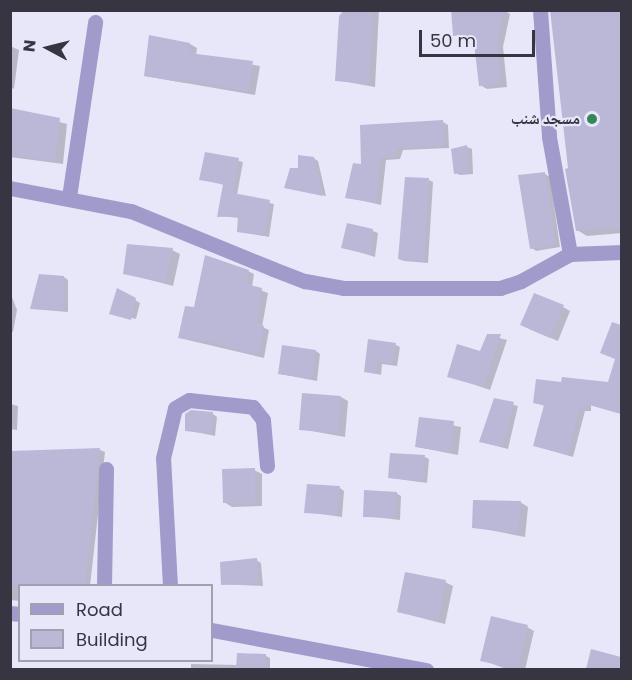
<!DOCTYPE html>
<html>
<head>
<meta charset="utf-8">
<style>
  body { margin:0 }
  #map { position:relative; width:632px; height:680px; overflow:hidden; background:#e8e7fa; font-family:Poppins,"Noto Naskh Arabic",sans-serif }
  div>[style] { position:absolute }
  .shadow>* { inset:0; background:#0003 }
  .building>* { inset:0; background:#bbb8d7 }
  .minor>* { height:15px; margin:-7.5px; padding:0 7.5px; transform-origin:7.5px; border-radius:7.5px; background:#a09bca }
  .dots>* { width:16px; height:16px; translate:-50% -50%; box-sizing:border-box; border:3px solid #e8e7fa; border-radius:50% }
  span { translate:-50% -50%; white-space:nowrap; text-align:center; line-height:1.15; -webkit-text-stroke:4.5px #e8e7fa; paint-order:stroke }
  .poi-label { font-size:16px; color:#363541; font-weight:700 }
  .right { translate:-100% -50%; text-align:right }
  .frame { position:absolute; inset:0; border:12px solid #363541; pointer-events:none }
  .legend { position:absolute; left:18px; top:584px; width:195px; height:78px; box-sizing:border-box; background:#e8e7fa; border:2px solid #a1a0b0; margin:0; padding:8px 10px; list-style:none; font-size:18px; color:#363541 }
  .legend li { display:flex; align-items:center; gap:12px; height:30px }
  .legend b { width:30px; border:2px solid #a1a0b0 }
  .north { position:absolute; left:18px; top:18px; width:60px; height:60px; -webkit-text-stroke:4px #e8e7fa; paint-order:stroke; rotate:277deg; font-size:16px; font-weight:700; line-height:24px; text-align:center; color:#363541 }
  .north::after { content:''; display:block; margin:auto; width:21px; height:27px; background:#363541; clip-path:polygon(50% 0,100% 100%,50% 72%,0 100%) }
  .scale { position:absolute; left:419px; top:30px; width:116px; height:27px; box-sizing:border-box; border:3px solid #363541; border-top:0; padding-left:8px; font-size:18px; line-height:21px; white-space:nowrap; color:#363541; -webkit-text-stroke:4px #e8e7fa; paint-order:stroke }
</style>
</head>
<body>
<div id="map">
  <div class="shadow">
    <div style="clip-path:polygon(343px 10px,379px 10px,375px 87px,336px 80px)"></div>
    <div style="clip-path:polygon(452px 10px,504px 10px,510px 14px,503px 47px,507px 87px,487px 89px,480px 85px,475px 38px,455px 35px)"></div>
    <div style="clip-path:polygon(613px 10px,622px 11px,622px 233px,587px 236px,577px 230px,570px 169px)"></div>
    <div style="clip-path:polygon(190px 44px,197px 48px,196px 55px,260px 66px,255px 95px,145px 76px)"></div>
    <div style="clip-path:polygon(10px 46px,19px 50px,14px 89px,10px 87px)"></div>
    <div style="clip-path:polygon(10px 109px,67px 124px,63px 164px,10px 157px)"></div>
    <div style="clip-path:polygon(443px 122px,448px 125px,449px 148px,403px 150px,400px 159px,386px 160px,381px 205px,347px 197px,362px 165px)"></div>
    <div style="clip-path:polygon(467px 147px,472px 149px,473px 174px,460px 175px,456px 173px)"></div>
    <div style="clip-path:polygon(206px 153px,243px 162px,237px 195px,274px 204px,269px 237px,239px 231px,240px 218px,219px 216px,224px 185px,201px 179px)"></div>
    <div style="clip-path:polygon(313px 158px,318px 161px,326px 196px,286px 187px)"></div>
    <div style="clip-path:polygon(545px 174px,550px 177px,560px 247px,536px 251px,532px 248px)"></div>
    <div style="clip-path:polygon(429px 180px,433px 182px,428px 263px,404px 261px,399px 259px)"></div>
    <div style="clip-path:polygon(373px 231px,378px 233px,375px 257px,343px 247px)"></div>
    <div style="clip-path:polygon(172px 250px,180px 254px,173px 286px,124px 273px)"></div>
    <div style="clip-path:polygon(248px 271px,254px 274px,252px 287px,268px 293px,262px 327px,269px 330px,264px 358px,179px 338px,195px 309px)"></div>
    <div style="clip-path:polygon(64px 277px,68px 280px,68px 312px,32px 309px)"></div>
    <div style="clip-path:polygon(118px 290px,140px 303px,136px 319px,114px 314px)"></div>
    <div style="clip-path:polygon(10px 292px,17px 310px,13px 332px,10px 332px)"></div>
    <div style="clip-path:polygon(563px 307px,570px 311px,558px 341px,529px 329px)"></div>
    <div style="clip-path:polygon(613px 324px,622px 327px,622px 414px,591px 405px,591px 411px,585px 411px,573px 457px,535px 446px,545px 406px,535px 403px,563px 383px,609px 384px,617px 359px)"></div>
    <div style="clip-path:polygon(488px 335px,507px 340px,490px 390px,449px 376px,481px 353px)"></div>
    <div style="clip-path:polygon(396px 345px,400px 347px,397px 366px,382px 364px,381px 375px,365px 371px)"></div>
    <div style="clip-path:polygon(316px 351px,320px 354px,317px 381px,280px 374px)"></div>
    <div style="clip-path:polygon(341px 397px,348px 401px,345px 437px,300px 429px)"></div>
    <div style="clip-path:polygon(495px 400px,518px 406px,508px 449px,481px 442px)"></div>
    <div style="clip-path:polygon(10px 404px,18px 406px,17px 430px,10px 429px)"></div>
    <div style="clip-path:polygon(213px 414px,217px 417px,215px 436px,186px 430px)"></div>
    <div style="clip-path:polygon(420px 419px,461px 427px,458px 455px,417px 447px)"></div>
    <div style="clip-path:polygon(100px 450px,105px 452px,90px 586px,20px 586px,20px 601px,10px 600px,10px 452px)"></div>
    <div style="clip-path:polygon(425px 457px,429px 459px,427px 483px,390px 478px)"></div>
    <div style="clip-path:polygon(254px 470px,262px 474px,262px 506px,232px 507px,224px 502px)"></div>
    <div style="clip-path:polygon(340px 488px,344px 491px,342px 517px,306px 512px)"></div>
    <div style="clip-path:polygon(396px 493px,401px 496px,400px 520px,365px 516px)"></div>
    <div style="clip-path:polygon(520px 502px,528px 507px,525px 537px,474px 527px)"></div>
    <div style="clip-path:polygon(256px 560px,261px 563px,263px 586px,222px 584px)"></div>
    <div style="clip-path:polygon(445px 582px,453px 586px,445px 624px,398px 612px)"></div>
    <div style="clip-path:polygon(527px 627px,534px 631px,525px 670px,509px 670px,482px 660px)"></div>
    <div style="clip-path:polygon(592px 651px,622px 659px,622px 670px,587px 670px)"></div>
    <div style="clip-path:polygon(266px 656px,270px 658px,270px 670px,191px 670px,191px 664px,238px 665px)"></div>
  </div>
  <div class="building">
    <div style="clip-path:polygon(344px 10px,373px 10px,369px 84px,335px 81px,339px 16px)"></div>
    <div style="clip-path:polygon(451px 10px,504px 10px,497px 43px,501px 84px,479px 86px,473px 34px,453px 36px)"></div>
    <div style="clip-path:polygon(550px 10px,621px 10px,621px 227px,576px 231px,565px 169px,568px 168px)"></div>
    <div style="clip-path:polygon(149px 35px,190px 43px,189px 53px,253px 61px,248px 92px,185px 79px,185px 83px,144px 76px)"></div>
    <div style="clip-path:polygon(10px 108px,60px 118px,55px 161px,10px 156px)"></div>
    <div style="clip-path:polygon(443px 120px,444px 146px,398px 148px,394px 157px,380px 157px,376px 203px,345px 198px,353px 163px,361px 164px,360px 125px)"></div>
    <div style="clip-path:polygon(467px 145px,469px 172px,454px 174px,451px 149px)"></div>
    <div style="clip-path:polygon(205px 152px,239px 158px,233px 193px,270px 200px,264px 236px,237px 232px,238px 216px,217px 217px,223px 184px,199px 180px)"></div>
    <div style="clip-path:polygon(298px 155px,314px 157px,323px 196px,284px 188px,290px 168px,298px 168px)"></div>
    <div style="clip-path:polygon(545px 172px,556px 245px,530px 249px,518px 175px)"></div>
    <div style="clip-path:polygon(405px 177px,429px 178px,424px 262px,398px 259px)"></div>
    <div style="clip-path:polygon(347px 223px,373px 229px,371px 255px,341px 248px)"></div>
    <div style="clip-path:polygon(127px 244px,173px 248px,165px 283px,123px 274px)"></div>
    <div style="clip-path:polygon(205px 255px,249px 270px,246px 284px,262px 288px,257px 323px,264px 326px,258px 356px,212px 342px,178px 338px,185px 306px,194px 307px)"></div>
    <div style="clip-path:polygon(39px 274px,64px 276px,63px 310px,30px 309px)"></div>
    <div style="clip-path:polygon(117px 288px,136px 298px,131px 320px,109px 314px)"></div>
    <div style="clip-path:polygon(534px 293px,564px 305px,550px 338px,520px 325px)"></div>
    <div style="clip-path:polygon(612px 322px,621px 325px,621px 414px,586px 404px,586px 409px,579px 409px,568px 455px,533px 446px,544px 405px,533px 403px,536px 379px,561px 382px,562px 377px,608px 382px,615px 359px,600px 353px)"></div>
    <div style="clip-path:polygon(487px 334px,501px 334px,483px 387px,447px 377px,457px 344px,480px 351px)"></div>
    <div style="clip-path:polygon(368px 339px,396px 343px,393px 364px,378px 362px,376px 374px,364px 372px)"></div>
    <div style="clip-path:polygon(282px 345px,316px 350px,312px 379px,278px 374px)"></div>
    <div style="clip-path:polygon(302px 393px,341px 396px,338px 433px,299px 430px)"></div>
    <div style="clip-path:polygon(494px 398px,514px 402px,503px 447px,479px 442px)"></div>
    <div style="clip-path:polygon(191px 410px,213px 412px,211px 434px,185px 431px,185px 414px)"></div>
    <div style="clip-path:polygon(419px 417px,454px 421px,451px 452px,415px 447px)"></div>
    <div style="clip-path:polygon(100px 448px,85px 585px,10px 585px,10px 451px)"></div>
    <div style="clip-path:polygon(390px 453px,425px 455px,423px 481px,388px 478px)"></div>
    <div style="clip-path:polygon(255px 468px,255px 503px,223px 503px,222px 469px)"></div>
    <div style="clip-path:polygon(307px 484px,340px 486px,337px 515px,304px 513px)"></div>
    <div style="clip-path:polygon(364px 490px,397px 492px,396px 518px,363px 517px)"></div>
    <div style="clip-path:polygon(473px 500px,521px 501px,518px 533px,472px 528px)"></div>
    <div style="clip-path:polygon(257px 558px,259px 584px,221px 585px,220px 562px)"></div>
    <div style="clip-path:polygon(405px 572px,446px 580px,438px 621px,397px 612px)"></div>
    <div style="clip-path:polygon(491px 616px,528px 625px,517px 669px,480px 661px)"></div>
    <div style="clip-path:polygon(591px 649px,621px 657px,621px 669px,586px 669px)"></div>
    <div style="clip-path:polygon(237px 653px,266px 654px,265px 669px,236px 669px)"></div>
  </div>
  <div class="minor">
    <div style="left:540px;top:10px;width:127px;rotate:85.9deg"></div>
    <div style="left:549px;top:137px;width:119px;rotate:79.8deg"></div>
    <div style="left:10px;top:188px;width:123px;rotate:10.8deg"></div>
    <div style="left:131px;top:211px;width:153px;rotate:22.2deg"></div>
    <div style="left:273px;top:269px;width:34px;rotate:21deg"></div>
    <div style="left:305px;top:281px;width:39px;rotate:10deg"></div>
    <div style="left:343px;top:288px;width:157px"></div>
    <div style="left:500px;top:288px;width:22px;rotate:-18deg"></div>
    <div style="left:521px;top:281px;width:56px;rotate:-28.9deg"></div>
    <div style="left:570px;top:254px;width:52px;rotate:-2.2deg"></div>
    <div style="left:69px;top:197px;width:177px;rotate:-81.5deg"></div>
    <div style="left:104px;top:586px;width:117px;rotate:-89deg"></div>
    <div style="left:170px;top:586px;width:128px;rotate:-93.1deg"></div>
    <div style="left:163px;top:458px;width:51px;rotate:-76.5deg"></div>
    <div style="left:175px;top:408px;width:16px;rotate:-30deg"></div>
    <div style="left:189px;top:400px;width:64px;rotate:6.2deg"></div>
    <div style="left:253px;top:407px;width:16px;rotate:52deg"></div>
    <div style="left:263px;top:420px;width:46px;rotate:85deg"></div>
    <div style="left:10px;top:613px;width:10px;rotate:6deg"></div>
    <div style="left:212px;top:630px;width:218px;rotate:10.6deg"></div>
  </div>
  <div class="dots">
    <div style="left:592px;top:119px;background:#368758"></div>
  </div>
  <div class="poi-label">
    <span class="right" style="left:580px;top:119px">مسجد شنب</span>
  </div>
  <div class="frame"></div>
  <ul class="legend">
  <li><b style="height:8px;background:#a09bca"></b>Road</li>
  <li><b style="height:16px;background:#bbb8d7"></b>Building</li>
  </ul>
  <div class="north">N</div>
  <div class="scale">50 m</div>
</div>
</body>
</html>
